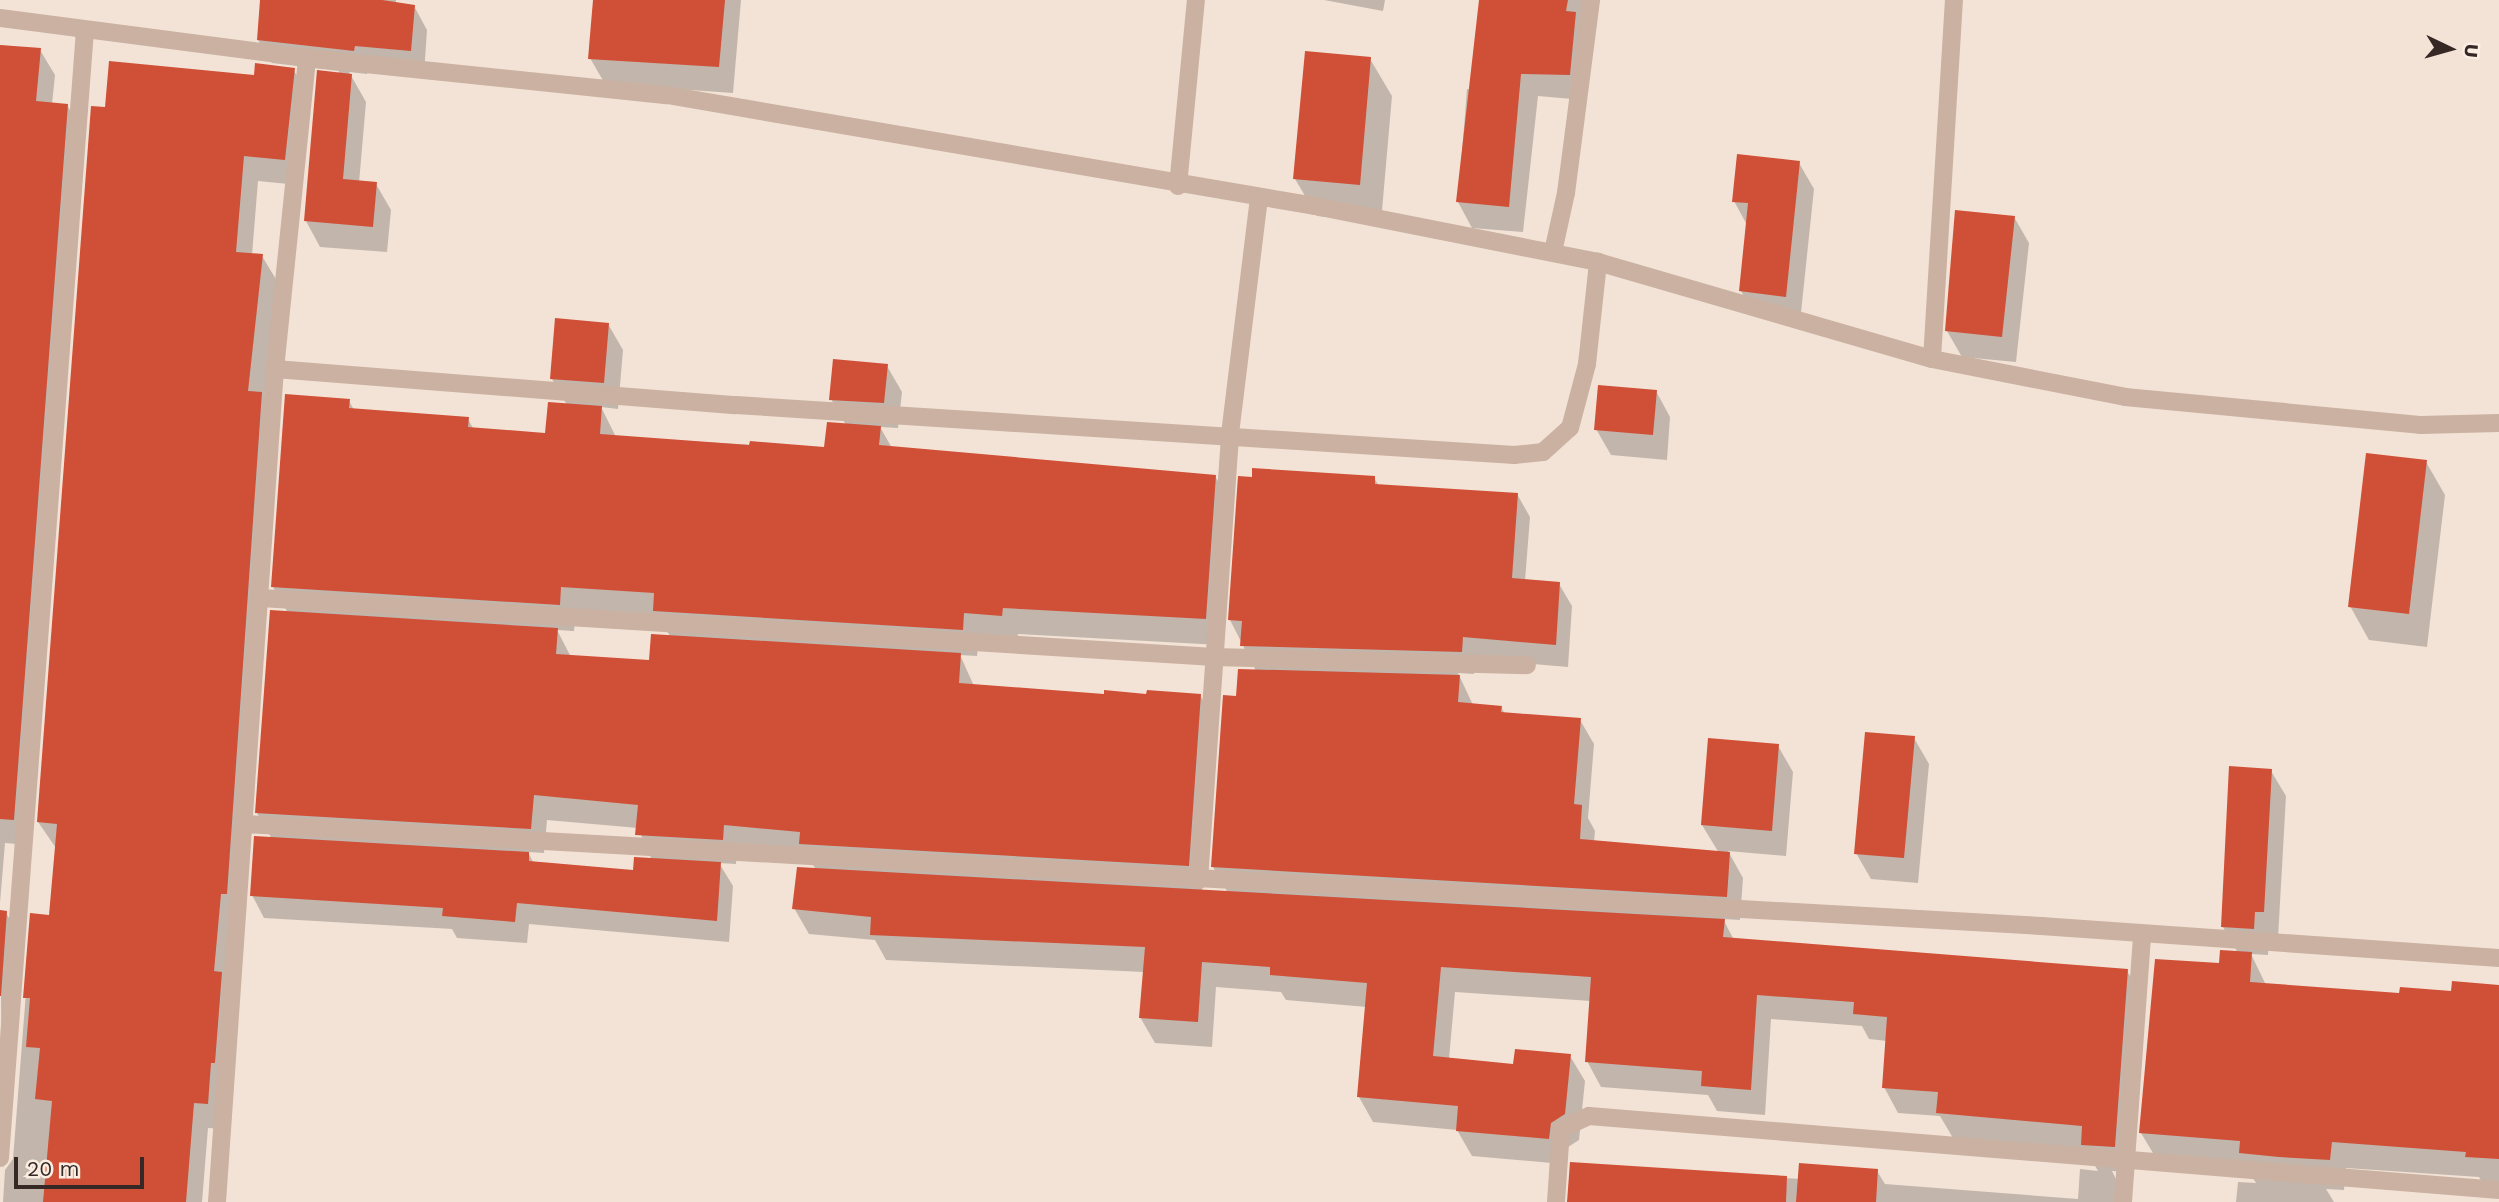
<!DOCTYPE html>
<html>
<head>
<meta charset="utf-8">
<style>
  body { margin:0 }
  #map { position:relative; width:2499px; height:1202px; overflow:hidden; background:#f3e3d6; font-family:"Work Sans",sans-serif }
  div>[style] { position:absolute }
  .shadow>* { inset:0; background:#0003 }
  .building>* { inset:0; background:#d04f37 }
  .minor>* { height:18px; margin:-9px; padding:0 9px; transform-origin:9px; border-radius:9px; background:#cbb1a1 }
  span { translate:-50% -50%; white-space:nowrap; text-align:center; line-height:1.15; -webkit-text-stroke:6px #faede2; paint-order:stroke }
  .north { position:absolute; left:2415px; top:14px; width:70px; height:70px; -webkit-text-stroke:5px #faede2; paint-order:stroke; rotate:95deg; font-size:19px; font-weight:700; line-height:28px; text-align:center; color:#352825 }
  .north::after { content:''; display:block; margin:auto; width:24px; height:32px; background:#352825; clip-path:polygon(50% 0,100% 100%,50% 72%,0 100%) }
  .scale { position:absolute; left:14px; top:1157px; width:130px; height:32px; box-sizing:border-box; border:4px solid #352825; border-top:0; padding-left:9px; font-size:21px; line-height:24px; white-space:nowrap; color:#352825; -webkit-text-stroke:5px #faede2; paint-order:stroke }
</style>
</head>
<body>
<div id="map">
  <div class="shadow">
    <div style="clip-path:polygon(261px 0,396px 0,396px 5px,414px 6px,427px 30px,424px 74px,368px 69px,367px 74px,349px 72px,366px 102px,359px 183px,376px 184px,391px 210px,387px 252px,320px 247px,306px 221px,339px 71px,272px 63px,258px 40px)"></div>
    <div style="clip-path:polygon(595px 0,741px 0,733px 93px,605px 84px,590px 58px)"></div>
    <div style="clip-path:polygon(1324px 0,1385px 0,1383px 11px)"></div>
    <div style="clip-path:polygon(1487px 0,1585px 0,1584px 100px,1538px 96px,1523px 232px,1472px 228px,1458px 202px,1467px 89px,1473px 90px)"></div>
    <div style="clip-path:polygon(0 45px,40px 50px,55px 75px,52px 104px,67px 105px,82px 131px,28px 845px,5px 843px,0 903px)"></div>
    <div style="clip-path:polygon(1370px 59px,1392px 96px,1381px 222px,1317px 216px,1295px 179px)"></div>
    <div style="clip-path:polygon(293px 69px,308px 95px,299px 185px,258px 181px,252px 255px,262px 256px,277px 281px,264px 399px,276px 420px,222px 1129px,208px 1128px,202px 1202px,3px 1202px,5px 1170px,13px 1159px,32px 915px,50px 916px,56px 848px,38px 822px,107px 109px)"></div>
    <div style="clip-path:polygon(1799px 163px,1814px 189px,1800px 322px,1756px 317px,1741px 291px,1747px 225px,1734px 201px)"></div>
    <div style="clip-path:polygon(2014px 217px,2029px 243px,2016px 362px,1962px 357px,1947px 331px)"></div>
    <div style="clip-path:polygon(evenodd,608px 324px,623px 350px,618px 409px,601px 407px,616px 437px,826px 449px,846px 425px,831px 399px,887px 366px,902px 392px,898px 428px,880px 427px,892px 448px,1215px 476px,1230px 503px,1220px 645px,1018px 634px,1017px 642px,979px 639px,977px 656px,960px 655px,974px 686px,1106px 696px,1200px 695px,1214px 720px,1202px 891px,1228px 893px,1213px 867px,1238px 698px,1256px 671px,1230px 620px,1374px 478px,1379px 486px,1517px 494px,1530px 517px,1525px 581px,1559px 584px,1572px 606px,1568px 667px,1475px 659px,1474px 674px,1458px 673px,1473px 705px,1501px 707px,1505px 714px,1580px 720px,1594px 744px,1588px 818px,1595px 831px,1594px 842px,1719px 853px,1702px 825px,1778px 746px,1793px 772px,1786px 856px,1728px 851px,1743px 878px,1740px 920px,1723px 919px,1734px 940px,2127px 971px,2142px 996px,2129px 1172px,2112px 1171px,2127px 1202px,1569px 1202px,1572px 1164px,1800px 1179px,1877px 1171px,1885px 1184px,2078px 1199px,2080px 1169px,2098px 1171px,2086px 1150px,1953px 1138px,1940px 1116px,1898px 1113px,1884px 1087px,1887px 1041px,1869px 1039px,1862px 1026px,1771px 1019px,1765px 1115px,1717px 1111px,1708px 1095px,1601px 1087px,1587px 1061px,1591px 1001px,1455px 992px,1449px 1059px,1515px 1066px,1570px 1056px,1585px 1081px,1579px 1140px,1565px 1149px,1563px 1164px,1472px 1156px,1457px 1130px,1373px 1122px,1359px 1097px,1367px 1007px,1286px 1000px,1281px 992px,1216px 987px,1212px 1047px,1155px 1043px,1140px 1017px,1144px 972px,886px 960px,875px 940px,809px 934px,794px 908px,816px 870px,808px 856px,737px 849px,736px 864px,719px 863px,733px 886px,729px 942px,529px 924px,527px 943px,457px 938px,452px 929px,264px 918px,252px 895px,272px 839px,257px 813px,288px 613px,273px 587px,349px 401px,354px 410px,468px 419px,474px 430px,547px 435px,567px 405px,552px 379px,608px 324px,576px 613px,659px 619px,670px 636px,651px 662px,571px 657px,557px 630px,574px 631px,576px 613px,608px 324px,547px 820px,638px 828px,652px 860px,634px 871px,534px 864px,528px 852px,544px 853px,547px 820px)"></div>
    <div style="clip-path:polygon(1656px 391px,1670px 417px,1667px 460px,1611px 455px,1596px 429px)"></div>
    <div style="clip-path:polygon(2426px 462px,2445px 495px,2427px 647px,2369px 640px,2350px 606px)"></div>
    <div style="clip-path:polygon(1914px 738px,1929px 764px,1918px 883px,1871px 879px,1856px 853px)"></div>
    <div style="clip-path:polygon(2271px 771px,2286px 796px,2278px 938px,2269px 937px,2268px 955px,2251px 954px,2266px 985px,2401px 995px,2499px 987px,2499px 1183px,2482px 1182px,2479px 1177px,2346px 1168px,2344px 1190px,2326px 1189px,2334px 1202px,2236px 1202px,2238px 1182px,2256px 1183px,2245px 1165px,2156px 1158px,2141px 1133px,2221px 965px,2238px 953px,2223px 927px)"></div>
    <div style="clip-path:polygon(0 912px,6px 913px,21px 938px,3px 1170px)"></div>
  </div>
  <div class="building">
    <div style="clip-path:polygon(260px 0,382px 0,415px 5px,411px 51px,355px 46px,354px 51px,257px 40px)"></div>
    <div style="clip-path:polygon(593px 0,725px 0,719px 67px,588px 59px)"></div>
    <div style="clip-path:polygon(1479px 0,1568px 0,1566px 11px,1576px 12px,1570px 75px,1521px 74px,1509px 207px,1456px 202px)"></div>
    <div style="clip-path:polygon(0 45px,41px 48px,36px 101px,68px 104px,14px 820px,0 819px)"></div>
    <div style="clip-path:polygon(1305px 51px,1371px 57px,1360px 185px,1293px 179px)"></div>
    <div style="clip-path:polygon(109px 61px,254px 75px,255px 63px,295px 68px,285px 160px,244px 156px,236px 252px,263px 254px,248px 391px,262px 392px,227px 894px,221px 894px,214px 971px,222px 972px,215px 1063px,211px 1063px,208px 1104px,194px 1103px,186px 1202px,43px 1202px,52px 1101px,35px 1099px,40px 1048px,26px 1047px,30px 998px,23px 998px,30px 913px,49px 915px,57px 824px,37px 822px,91px 106px,105px 107px)"></div>
    <div style="clip-path:polygon(317px 70px,352px 74px,343px 179px,377px 182px,373px 227px,304px 221px)"></div>
    <div style="clip-path:polygon(1737px 154px,1800px 161px,1786px 297px,1739px 291px,1748px 203px,1732px 202px)"></div>
    <div style="clip-path:polygon(1955px 210px,2015px 216px,2002px 337px,1945px 331px)"></div>
    <div style="clip-path:polygon(555px 318px,609px 323px,604px 383px,550px 379px)"></div>
    <div style="clip-path:polygon(833px 359px,888px 364px,884px 403px,829px 400px)"></div>
    <div style="clip-path:polygon(1598px 385px,1657px 390px,1653px 435px,1594px 430px)"></div>
    <div style="clip-path:polygon(285px 394px,350px 399px,349px 408px,469px 417px,468px 427px,545px 433px,548px 402px,602px 406px,600px 434px,749px 445px,750px 441px,824px 447px,827px 422px,881px 426px,879px 445px,1216px 475px,1206px 619px,1003px 608px,1002px 616px,964px 613px,963px 630px,653px 611px,654px 593px,561px 587px,560px 605px,271px 587px)"></div>
    <div style="clip-path:polygon(2366px 453px,2427px 460px,2409px 614px,2348px 607px)"></div>
    <div style="clip-path:polygon(1252px 468px,1375px 476px,1375px 484px,1518px 493px,1512px 578px,1560px 582px,1556px 645px,1463px 637px,1462px 652px,1240px 646px,1242px 621px,1228px 620px,1238px 476px,1252px 477px)"></div>
    <div style="clip-path:polygon(270px 610px,558px 628px,556px 654px,649px 660px,651px 634px,961px 653px,959px 683px,1104px 694px,1104px 690px,1146px 694px,1147px 690px,1201px 694px,1189px 866px,799px 844px,800px 832px,724px 825px,723px 840px,635px 835px,638px 805px,534px 795px,531px 829px,255px 813px)"></div>
    <div style="clip-path:polygon(1238px 669px,1460px 675px,1458px 702px,1502px 706px,1501px 712px,1581px 718px,1574px 804px,1582px 805px,1580px 839px,1730px 852px,1727px 897px,1211px 867px,1223px 695px,1236px 696px)"></div>
    <div style="clip-path:polygon(1865px 732px,1915px 736px,1904px 858px,1854px 854px)"></div>
    <div style="clip-path:polygon(1708px 738px,1779px 744px,1772px 831px,1701px 825px)"></div>
    <div style="clip-path:polygon(2229px 766px,2272px 769px,2264px 912px,2255px 912px,2254px 929px,2221px 927px)"></div>
    <div style="clip-path:polygon(254px 836px,529px 852px,529px 861px,633px 870px,634px 857px,721px 862px,717px 921px,517px 903px,515px 922px,442px 916px,443px 908px,250px 896px)"></div>
    <div style="clip-path:polygon(797px 867px,1725px 919px,1723px 937px,2128px 969px,2115px 1147px,2081px 1145px,2082px 1126px,1936px 1113px,1938px 1092px,1882px 1088px,1887px 1017px,1853px 1014px,1854px 1002px,1757px 995px,1751px 1090px,1701px 1086px,1702px 1071px,1585px 1062px,1591px 977px,1441px 967px,1433px 1056px,1513px 1064px,1515px 1049px,1571px 1054px,1565px 1114px,1551px 1123px,1549px 1139px,1456px 1131px,1458px 1106px,1357px 1097px,1367px 983px,1270px 975px,1270px 967px,1202px 962px,1198px 1022px,1139px 1018px,1145px 947px,870px 935px,871px 917px,792px 909px)"></div>
    <div style="clip-path:polygon(0 910px,7px 911px,1px 996px,0 996px)"></div>
    <div style="clip-path:polygon(2220px 950px,2252px 952px,2250px 982px,2399px 993px,2400px 987px,2451px 991px,2452px 981px,2499px 985px,2499px 1159px,2465px 1157px,2466px 1152px,2332px 1142px,2330px 1160px,2279px 1157px,2239px 1153px,2240px 1141px,2139px 1133px,2155px 959px,2219px 963px)"></div>
    <div style="clip-path:polygon(1570px 1162px,1787px 1176px,1786px 1202px,1567px 1202px)"></div>
    <div style="clip-path:polygon(1799px 1163px,1878px 1169px,1876px 1202px,1796px 1202px)"></div>
  </div>
  <div class="minor">
    <div style="left:0;top:18px;width:310px;rotate:7.4deg"></div>
    <div style="left:307px;top:58px;width:362px;rotate:5.9deg"></div>
    <div style="left:667px;top:95px;width:657px;rotate:9.72deg"></div>
    <div style="left:1315px;top:206px;width:288px;rotate:11.2deg"></div>
    <div style="left:1598px;top:262px;width:348px;rotate:16.2deg"></div>
    <div style="left:1932px;top:359px;width:197px;rotate:11.1deg"></div>
    <div style="left:2125px;top:397px;width:296px;rotate:5.4deg"></div>
    <div style="left:2420px;top:425px;width:79px;rotate:-1.5deg"></div>
    <div style="left:1178px;top:186px;width:187px;rotate:-84.5deg"></div>
    <div style="left:1553px;top:252px;width:60px;rotate:-77.6deg"></div>
    <div style="left:1566px;top:193px;width:195px;rotate:-82.6deg"></div>
    <div style="left:1932px;top:359px;width:360px;rotate:-86.5deg"></div>
    <div style="left:275px;top:369px;width:462px;rotate:4.5deg"></div>
    <div style="left:736px;top:405px;width:780px;rotate:3.68deg"></div>
    <div style="left:1514px;top:455px;width:29px;rotate:-6deg"></div>
    <div style="left:1543px;top:452px;width:36px;rotate:-42deg"></div>
    <div style="left:1570px;top:428px;width:66px;rotate:-75.1deg"></div>
    <div style="left:1587px;top:364px;width:103px;rotate:-83.8deg"></div>
    <div style="left:261px;top:598px;width:955px;rotate:3.54deg"></div>
    <div style="left:1214px;top:657px;width:313px;rotate:1.5deg"></div>
    <div style="left:245px;top:824px;width:1799px;rotate:3.25deg"></div>
    <div style="left:2041px;top:926px;width:459px;rotate:4deg"></div>
    <div style="left:1199px;top:880px;width:447px;rotate:-86deg"></div>
    <div style="left:1230px;top:434px;width:237px;rotate:-83deg"></div>
    <div style="left:0;top:1158px;width:1130px;rotate:-85.69deg"></div>
    <div style="left:217px;top:1202px;width:835px;rotate:-86.02deg"></div>
    <div style="left:275px;top:369px;width:313px;rotate:-84.1deg"></div>
    <div style="left:1556px;top:1202px;width:73px;rotate:-86.1deg"></div>
    <div style="left:1561px;top:1129px;width:31px;rotate:-25deg"></div>
    <div style="left:1589px;top:1116px;width:913px;rotate:4.65deg"></div>
    <div style="left:2123px;top:1202px;width:267px;rotate:-85.9deg"></div>
  </div>
  <div class="north">U</div>
  <div class="scale">20 m</div>
</div>
</body>
</html>
